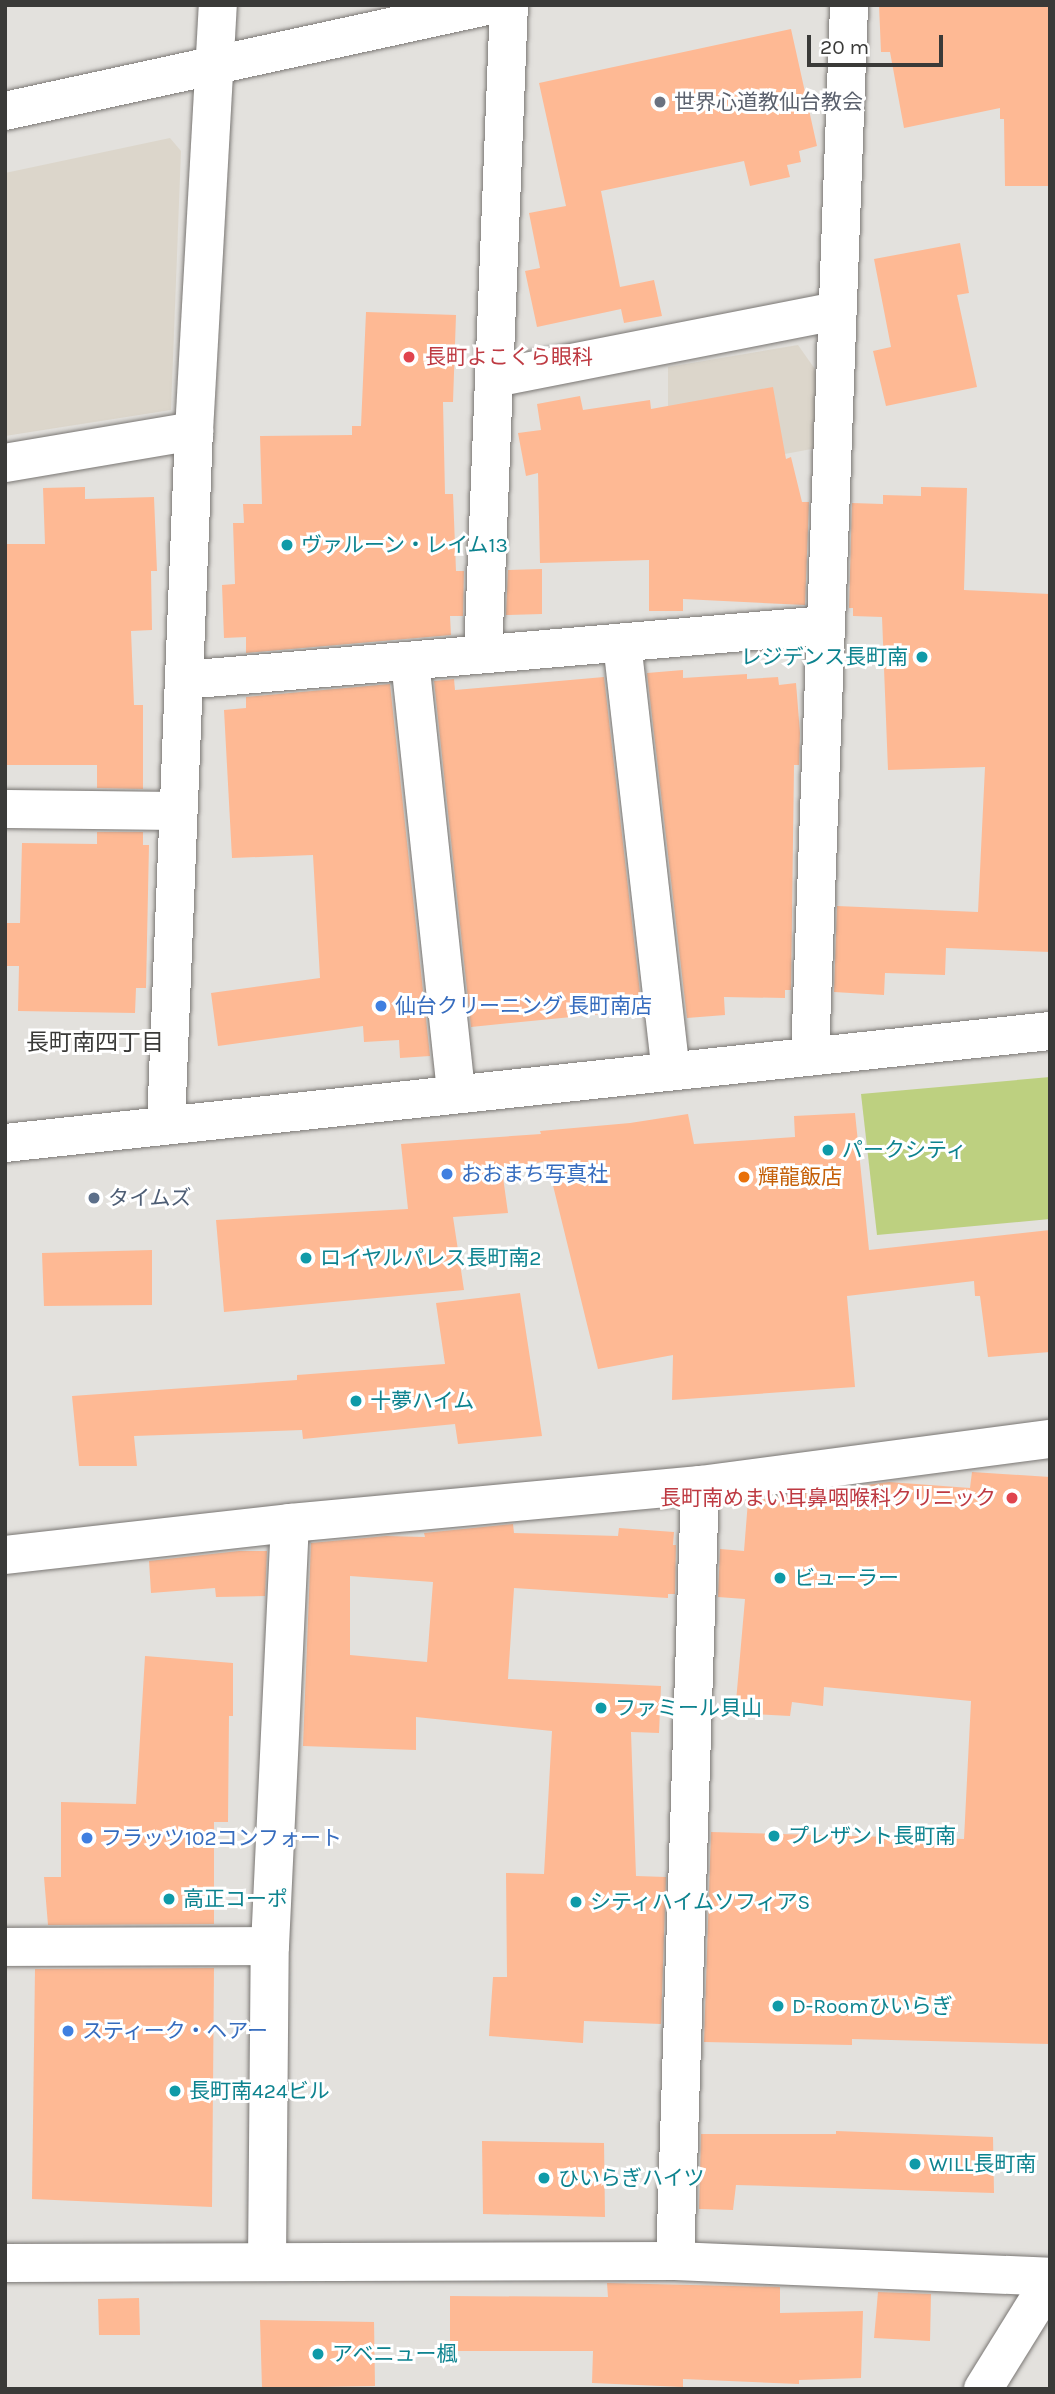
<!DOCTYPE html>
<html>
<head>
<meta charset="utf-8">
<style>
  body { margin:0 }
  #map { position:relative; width:1055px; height:2394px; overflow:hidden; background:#e3e1dd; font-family:Karla,"Noto Sans JP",sans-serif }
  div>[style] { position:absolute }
  .built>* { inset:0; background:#dcd6cb }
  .green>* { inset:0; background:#bdd080 }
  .building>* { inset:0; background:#feb994 }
  .roads { filter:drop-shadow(0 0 2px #797673) drop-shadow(0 0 2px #797673) }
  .minor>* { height:38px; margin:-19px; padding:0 19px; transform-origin:19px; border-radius:19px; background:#fff }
  .dots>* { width:19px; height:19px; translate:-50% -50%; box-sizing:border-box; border:4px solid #fff; border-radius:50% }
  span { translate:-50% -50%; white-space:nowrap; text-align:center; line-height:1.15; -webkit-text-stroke:6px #fff; paint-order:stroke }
  .worship-label { font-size:21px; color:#5b616d }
  .left { translate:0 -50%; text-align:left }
  .health-label { font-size:21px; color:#be3a42 }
  .right { translate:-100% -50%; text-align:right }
  .culture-label { font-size:21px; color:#0d838f }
  .shop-label { font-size:21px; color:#366cbe }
  .food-label { font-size:21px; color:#c56008 }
  .service-label { font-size:21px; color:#4e5e75 }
  .neighbourhood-label { font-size:23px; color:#3a3a38 }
  .frame { position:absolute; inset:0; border:7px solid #3a3a38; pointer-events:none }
  .scale { position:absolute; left:807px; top:35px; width:136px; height:32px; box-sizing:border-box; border:4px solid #3a3a38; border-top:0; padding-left:9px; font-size:21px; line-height:24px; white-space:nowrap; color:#3a3a38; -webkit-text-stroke:5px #fff; paint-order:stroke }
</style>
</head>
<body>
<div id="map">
  <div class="built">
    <div style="clip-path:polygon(170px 138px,181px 151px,171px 410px,5px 436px,5px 173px)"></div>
    <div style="clip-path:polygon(798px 345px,817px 372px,817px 448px,668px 476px,668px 367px)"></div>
  </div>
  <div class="green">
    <div style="clip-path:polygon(1050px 1077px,1050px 1219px,877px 1235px,861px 1094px)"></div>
  </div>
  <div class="building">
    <div style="clip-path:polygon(879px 5px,1050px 5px,1050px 186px,1005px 186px,1004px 119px,1000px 119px,1000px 108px,904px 128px,890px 52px,881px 52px)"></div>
    <div style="clip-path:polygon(791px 29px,817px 146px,799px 151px,801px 162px,787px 165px,790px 177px,750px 186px,744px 161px,601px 191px,620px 287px,654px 280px,662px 316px,624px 323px,621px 309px,537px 327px,525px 271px,540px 268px,529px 213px,566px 206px,539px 83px)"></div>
    <div style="clip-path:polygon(960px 243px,969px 293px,957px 295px,977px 387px,886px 406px,873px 351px,891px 347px,874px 259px)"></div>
    <div style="clip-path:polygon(366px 312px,456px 315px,453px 402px,443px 402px,445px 494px,453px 494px,456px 571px,464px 571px,463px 616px,450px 616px,451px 635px,246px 653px,246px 637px,224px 638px,222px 585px,235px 584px,233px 523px,244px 523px,243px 504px,262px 504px,260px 436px,352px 435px,352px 426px,361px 426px)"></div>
    <div style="clip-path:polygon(773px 387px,786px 459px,791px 457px,802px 502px,809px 502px,805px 605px,683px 599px,683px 611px,649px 611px,649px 560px,540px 563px,538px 473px,526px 476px,518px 433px,541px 430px,537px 404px,580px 396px,583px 410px,650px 400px,651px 409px)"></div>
    <div style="clip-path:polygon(85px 487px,85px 499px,154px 497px,157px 571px,151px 571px,152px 630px,131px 631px,134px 705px,143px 705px,143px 789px,97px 788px,97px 765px,5px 765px,5px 544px,45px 544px,43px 488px)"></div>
    <div style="clip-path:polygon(921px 487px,967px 488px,964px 590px,1050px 594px,1050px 952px,946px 948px,945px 975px,885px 973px,884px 995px,834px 992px,837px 906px,978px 912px,985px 767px,888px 770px,882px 617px,853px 616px,853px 608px,849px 608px,852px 503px,883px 504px,883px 495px,921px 496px)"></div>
    <div style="clip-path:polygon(542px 569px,542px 614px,506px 615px,508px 570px)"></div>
    <div style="clip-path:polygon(683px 670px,683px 678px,747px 674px,747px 679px,778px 677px,779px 685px,796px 683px,800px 733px,799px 765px,794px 765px,791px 990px,785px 990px,785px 998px,724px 997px,725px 1015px,687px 1018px,647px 673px)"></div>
    <div style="clip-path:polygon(604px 677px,642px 1010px,471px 1027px,434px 681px,454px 679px,455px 690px)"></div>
    <div style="clip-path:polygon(390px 684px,430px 1056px,400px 1058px,399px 1040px,364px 1042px,363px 1026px,218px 1046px,211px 993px,320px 978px,313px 855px,232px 858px,224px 710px,246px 708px,246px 697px)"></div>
    <div style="clip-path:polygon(97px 832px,143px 832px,143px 845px,149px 845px,146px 988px,136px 988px,135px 1013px,18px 1011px,19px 966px,5px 966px,5px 923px,20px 923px,22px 843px,97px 844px)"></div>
    <div style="clip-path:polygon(855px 1113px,869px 1250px,1050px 1230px,1050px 1352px,988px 1357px,980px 1296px,975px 1296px,974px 1281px,847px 1296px,855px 1387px,672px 1400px,673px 1355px,598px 1369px,547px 1161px,502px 1170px,508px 1213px,453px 1217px,464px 1290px,224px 1312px,216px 1220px,408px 1209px,401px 1144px,541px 1134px,540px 1131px,630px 1123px,688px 1114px,694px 1144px,795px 1137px,794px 1116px)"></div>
    <div style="clip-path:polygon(152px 1250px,152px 1305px,44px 1306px,42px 1253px)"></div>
    <div style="clip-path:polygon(520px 1293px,542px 1436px,458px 1444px,455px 1424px,303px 1439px,302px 1430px,134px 1436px,137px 1466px,79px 1466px,72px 1396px,297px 1380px,297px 1375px,445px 1364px,436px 1303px)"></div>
    <div style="clip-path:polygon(972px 1472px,1050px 1477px,1050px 2044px,852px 2039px,852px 2045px,704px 2042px,711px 1832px,964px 1839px,971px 1701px,824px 1687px,823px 1706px,792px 1702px,790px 1716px,735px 1713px,745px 1599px,718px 1597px,720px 1549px,744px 1551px,748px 1501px,827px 1490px,850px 1491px,850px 1487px,889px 1482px,970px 1488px)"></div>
    <div style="clip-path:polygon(evenodd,513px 1524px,514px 1533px,618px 1536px,619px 1528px,674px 1532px,673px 1545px,676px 1545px,675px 1594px,668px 1594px,668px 1598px,514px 1588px,508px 1679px,661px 1686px,659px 1733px,631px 1732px,636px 1876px,666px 1877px,661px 2024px,584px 2021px,583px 2043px,489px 2036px,493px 1977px,507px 1977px,506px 1873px,544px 1874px,552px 1731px,416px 1717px,416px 1750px,303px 1746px,311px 1543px,386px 1536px,425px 1537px,424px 1533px,513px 1524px,350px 1576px,433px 1582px,427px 1662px,350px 1655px,350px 1576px)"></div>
    <div style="clip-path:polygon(239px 1551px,267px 1551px,265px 1596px,216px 1597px,215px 1588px,151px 1593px,149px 1561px)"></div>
    <div style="clip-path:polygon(145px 1656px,233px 1663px,233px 1716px,229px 1716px,228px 1822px,214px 1822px,214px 1924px,48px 1925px,44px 1877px,61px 1877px,61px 1802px,136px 1804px)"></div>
    <div style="clip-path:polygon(214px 1968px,212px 2207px,32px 2199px,35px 1969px)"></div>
    <div style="clip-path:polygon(836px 2131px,993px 2137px,994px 2193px,736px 2185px,733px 2210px,699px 2209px,701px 2134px,836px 2134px)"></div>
    <div style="clip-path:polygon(482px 2141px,604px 2143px,605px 2217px,483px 2214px)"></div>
    <div style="clip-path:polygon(607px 2283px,780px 2287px,780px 2313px,863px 2311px,861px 2378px,799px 2380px,799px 2384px,683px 2379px,683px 2387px,592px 2383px,593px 2351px,450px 2351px,450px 2296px,608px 2297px)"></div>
    <div style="clip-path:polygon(878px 2292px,931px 2294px,930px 2341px,874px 2338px)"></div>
    <div style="clip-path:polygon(139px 2298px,140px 2335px,99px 2335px,98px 2299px)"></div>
    <div style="clip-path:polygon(260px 2320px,374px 2322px,375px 2386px,262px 2388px)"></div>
  </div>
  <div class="roads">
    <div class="minor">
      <div style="left:5px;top:111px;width:499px;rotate:-12.3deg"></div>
      <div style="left:495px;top:378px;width:349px;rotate:-11.1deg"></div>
      <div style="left:5px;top:463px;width:192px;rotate:-9.6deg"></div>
      <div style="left:622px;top:643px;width:430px;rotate:83.5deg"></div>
      <div style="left:483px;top:654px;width:650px;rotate:-87.71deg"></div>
      <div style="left:410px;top:661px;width:434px;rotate:83.9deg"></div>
      <div style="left:184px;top:680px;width:644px;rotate:-4.9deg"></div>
      <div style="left:5px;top:809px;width:173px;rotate:0.7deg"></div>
      <div style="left:810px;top:1055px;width:1051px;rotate:-87.87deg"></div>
      <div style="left:166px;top:1124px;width:694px;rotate:-87.69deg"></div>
      <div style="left:194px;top:431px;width:427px;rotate:-86.8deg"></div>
      <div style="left:5px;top:1143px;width:1051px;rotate:-6.12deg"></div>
      <div style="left:5px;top:1555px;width:287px;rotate:-6.4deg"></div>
      <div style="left:290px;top:1523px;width:412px;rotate:-5.3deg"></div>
      <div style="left:700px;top:1485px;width:353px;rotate:-7.5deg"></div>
      <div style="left:5px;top:1947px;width:265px;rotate:-0.2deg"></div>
      <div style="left:675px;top:2261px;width:776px;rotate:-88.15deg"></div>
      <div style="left:267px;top:2262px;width:316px;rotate:-89.5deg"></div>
      <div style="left:270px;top:1946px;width:423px;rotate:-87.3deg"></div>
      <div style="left:5px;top:2263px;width:670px;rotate:-0.17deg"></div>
      <div style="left:675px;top:2261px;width:375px;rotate:2.4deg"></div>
      <div style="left:983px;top:2389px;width:127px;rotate:-58.2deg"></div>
    </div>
  </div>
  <div class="dots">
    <div style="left:660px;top:102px;background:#6b7280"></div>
    <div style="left:409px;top:357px;background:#e0444e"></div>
    <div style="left:287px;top:545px;background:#0f9aa8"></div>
    <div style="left:922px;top:657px;background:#0f9aa8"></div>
    <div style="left:381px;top:1006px;background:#3f7fe0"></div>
    <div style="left:828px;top:1150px;background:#0f9aa8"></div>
    <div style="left:447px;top:1174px;background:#3f7fe0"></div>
    <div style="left:744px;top:1177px;background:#e8710a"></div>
    <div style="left:94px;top:1198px;background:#5c6f8a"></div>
    <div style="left:306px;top:1258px;background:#0f9aa8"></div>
    <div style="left:356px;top:1401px;background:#0f9aa8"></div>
    <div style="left:1012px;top:1498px;background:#e0444e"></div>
    <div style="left:780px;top:1578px;background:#0f9aa8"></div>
    <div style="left:601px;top:1708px;background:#0f9aa8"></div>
    <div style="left:774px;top:1836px;background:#0f9aa8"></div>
    <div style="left:87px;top:1838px;background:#3f7fe0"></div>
    <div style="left:169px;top:1899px;background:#0f9aa8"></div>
    <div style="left:576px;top:1902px;background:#0f9aa8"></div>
    <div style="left:778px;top:2006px;background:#0f9aa8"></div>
    <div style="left:68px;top:2031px;background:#3f7fe0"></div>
    <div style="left:175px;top:2091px;background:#0f9aa8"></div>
    <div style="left:915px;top:2164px;background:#0f9aa8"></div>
    <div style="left:544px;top:2178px;background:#0f9aa8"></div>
    <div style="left:318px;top:2354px;background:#0f9aa8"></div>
  </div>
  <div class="worship-label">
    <span class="left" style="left:674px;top:102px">世界心道教仙台教会</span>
  </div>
  <div class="health-label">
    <span class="left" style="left:425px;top:357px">長町よこくら眼科</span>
    <span class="right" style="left:996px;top:1498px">長町南めまい耳鼻咽喉科クリニック</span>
  </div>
  <div class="culture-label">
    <span class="left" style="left:301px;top:545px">ヴァルーン・レイム13</span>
    <span class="right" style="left:908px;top:657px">レジデンス長町南</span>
    <span class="left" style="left:842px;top:1150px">パークシティ</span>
    <span class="left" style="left:320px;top:1258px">ロイヤルパレス長町南2</span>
    <span class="left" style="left:370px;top:1401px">十夢ハイム</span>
    <span class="left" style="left:794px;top:1578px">ビューラー</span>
    <span class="left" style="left:615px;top:1708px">ファミール貝山</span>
    <span class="left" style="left:788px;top:1836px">プレザント長町南</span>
    <span class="left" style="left:183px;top:1899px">高正コーポ</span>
    <span class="left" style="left:590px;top:1902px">シティハイムソフィアS</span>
    <span class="left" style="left:792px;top:2006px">D-Roomひいらぎ</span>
    <span class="left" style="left:189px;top:2091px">長町南424ビル</span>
    <span class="left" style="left:929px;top:2164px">WILL長町南</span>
    <span class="left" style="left:558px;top:2178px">ひいらぎハイツ</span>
    <span class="left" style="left:332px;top:2354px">アベニュー楓</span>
  </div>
  <div class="shop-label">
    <span class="left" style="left:395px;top:1006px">仙台クリーニング 長町南店</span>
    <span class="left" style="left:461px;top:1174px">おおまち写真社</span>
    <span class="left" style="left:101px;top:1838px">フラッツ102コンフォート</span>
    <span class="left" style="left:82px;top:2031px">スティーク・ヘアー</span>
  </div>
  <div class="food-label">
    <span class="left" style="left:758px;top:1177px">輝龍飯店</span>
  </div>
  <div class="service-label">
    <span class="left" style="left:108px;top:1198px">タイムズ</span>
  </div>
  <div class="neighbourhood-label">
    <span style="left:95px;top:1043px">長町南四丁目</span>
  </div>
  <div class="frame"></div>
  <div class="scale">20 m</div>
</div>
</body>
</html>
